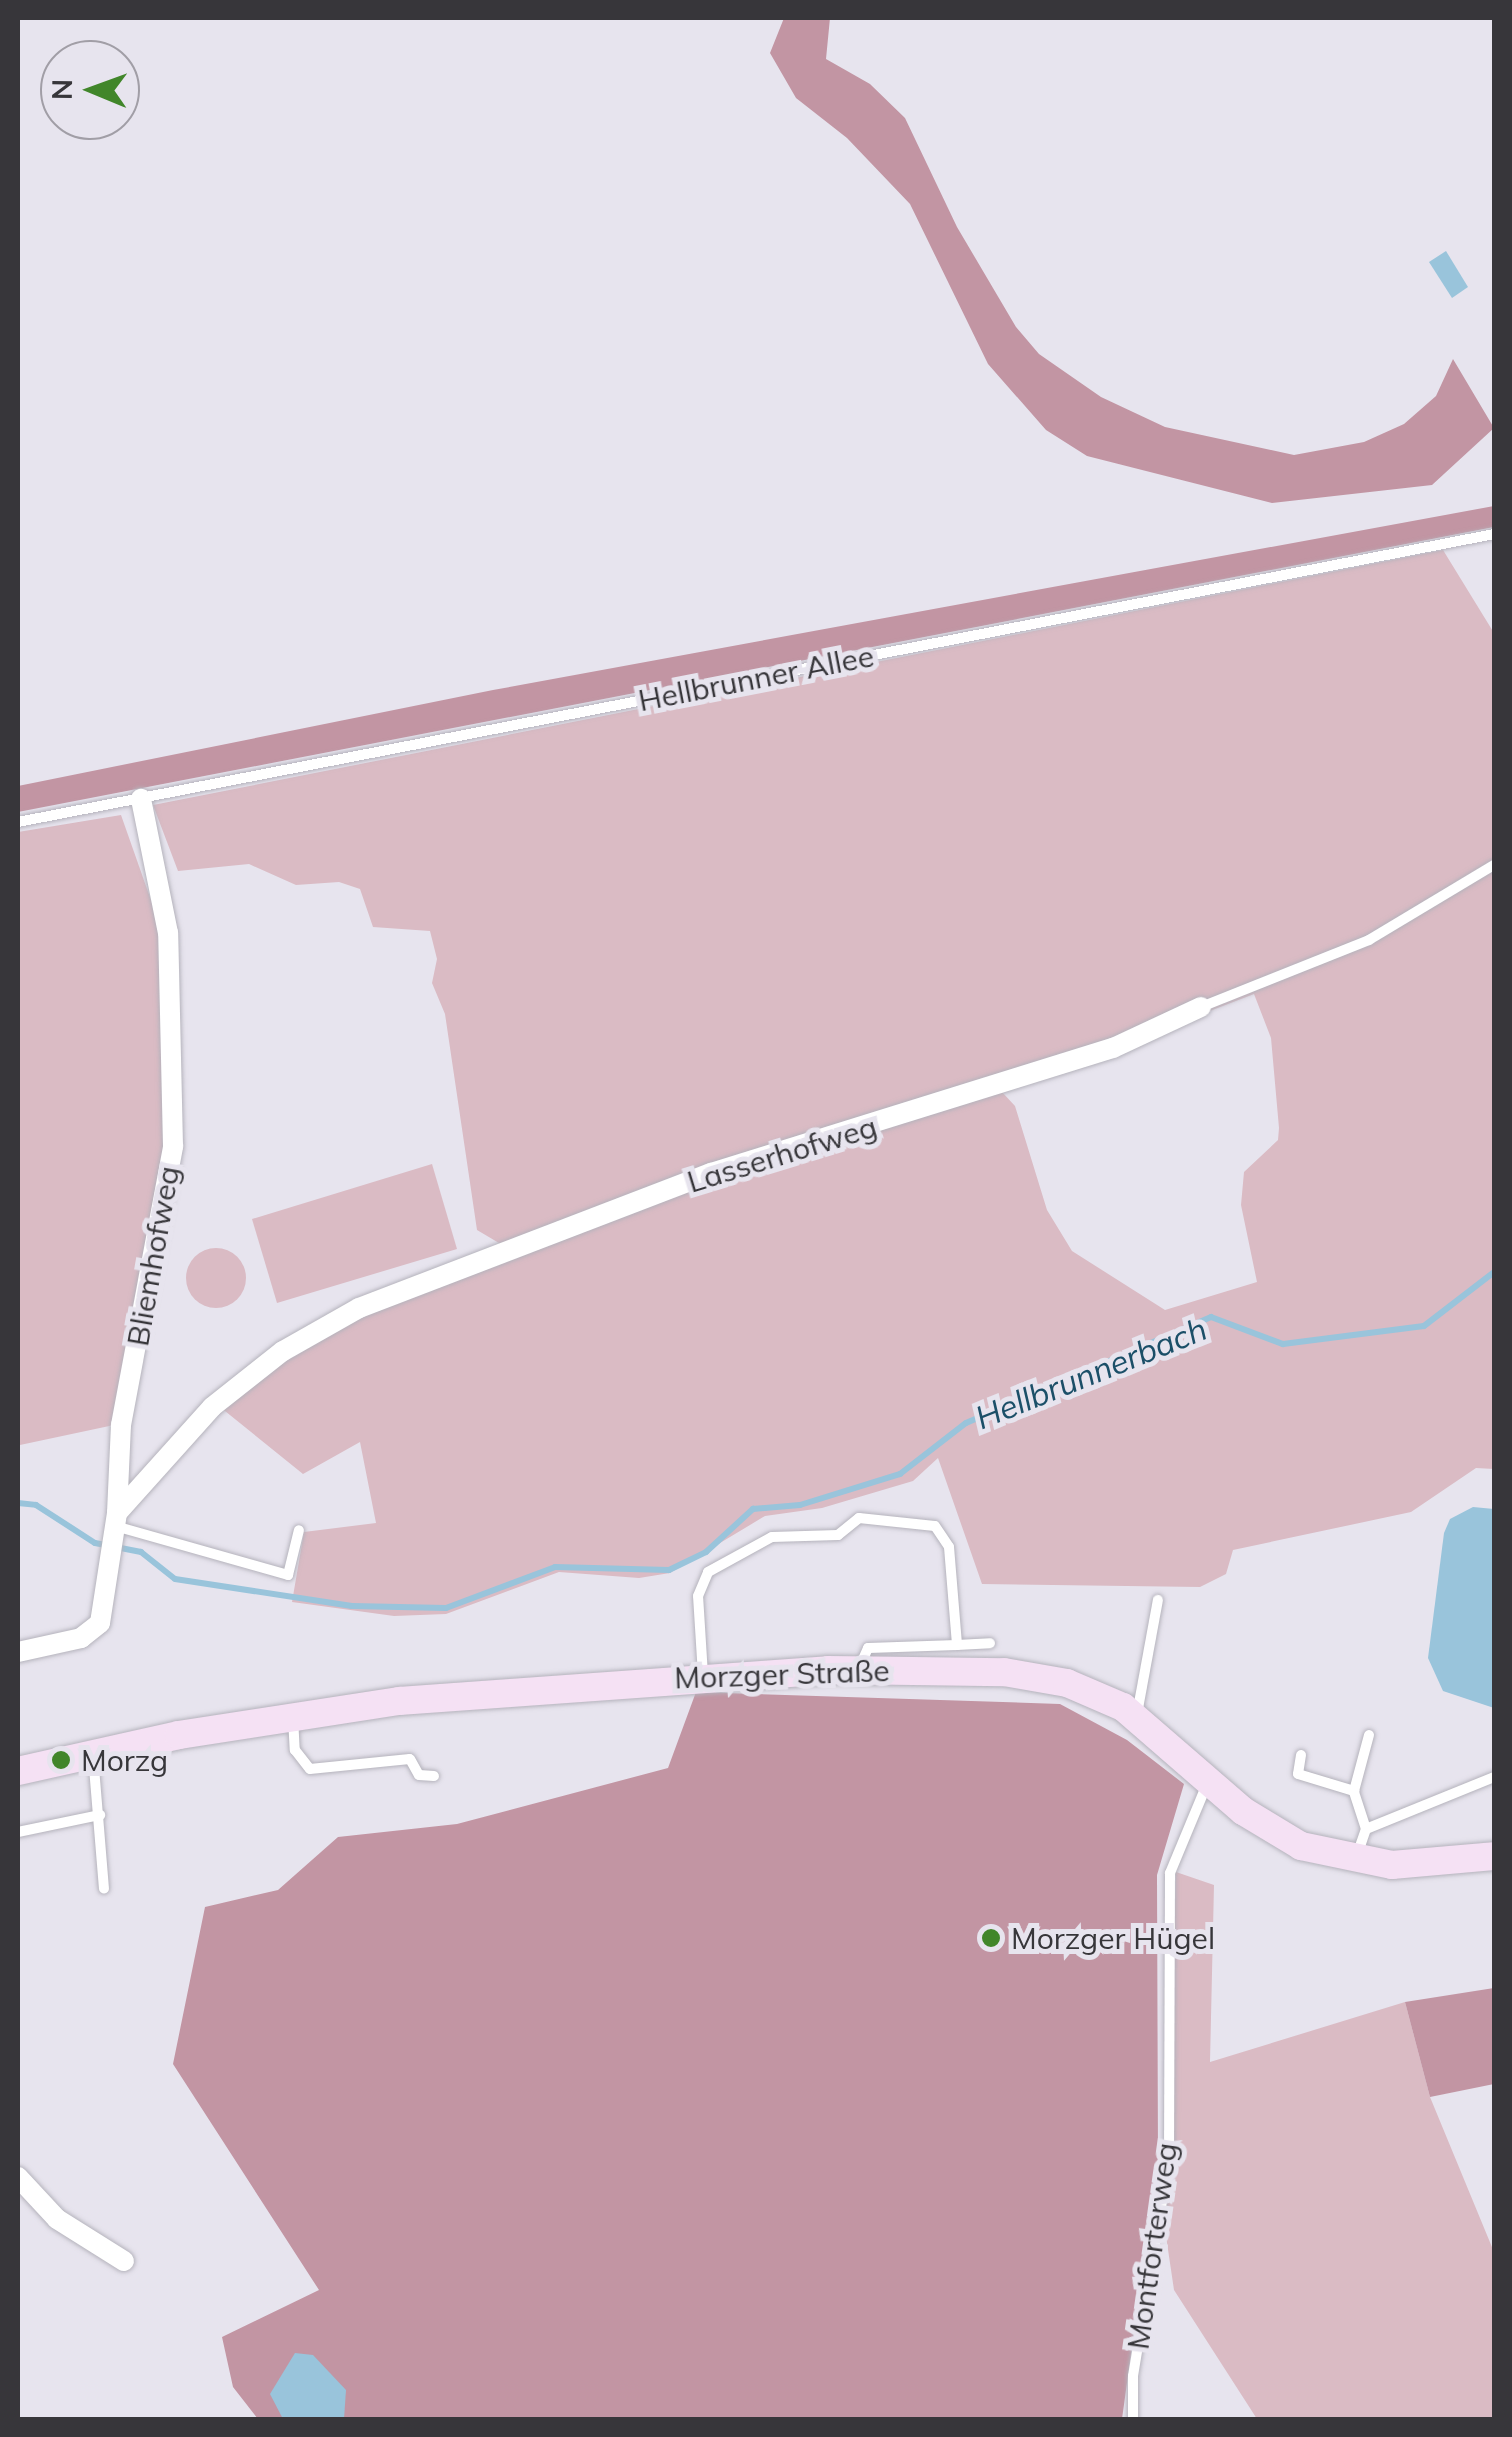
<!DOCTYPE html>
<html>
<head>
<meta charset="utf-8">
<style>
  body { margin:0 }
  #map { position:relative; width:1512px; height:2437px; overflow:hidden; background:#e7e4ee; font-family:Mulish,sans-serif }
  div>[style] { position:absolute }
  .green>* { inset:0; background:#dabbc4 }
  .round { border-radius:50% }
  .forest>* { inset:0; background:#c295a3 }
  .water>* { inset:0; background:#99c4db }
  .stream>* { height:6px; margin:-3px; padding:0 3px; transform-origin:3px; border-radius:3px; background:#99c4db }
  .roads { filter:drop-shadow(0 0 2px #b5b3bc) drop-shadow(0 0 2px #b5b3bc) }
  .lane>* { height:10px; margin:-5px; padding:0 5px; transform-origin:5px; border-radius:5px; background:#fff }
  .street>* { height:20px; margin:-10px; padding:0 10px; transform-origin:10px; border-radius:10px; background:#fff }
  .secondary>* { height:28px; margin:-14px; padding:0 14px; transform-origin:14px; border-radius:14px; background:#f5e1f4 }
  .dots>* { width:28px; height:28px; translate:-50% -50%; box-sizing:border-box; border:5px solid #e7e4ee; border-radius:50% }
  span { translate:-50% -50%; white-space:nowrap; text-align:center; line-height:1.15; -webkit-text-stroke:10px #e7e4ee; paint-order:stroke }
  .street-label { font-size:30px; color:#37363a }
  .poi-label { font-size:30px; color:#37363a }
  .left { translate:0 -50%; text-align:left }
  .water-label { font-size:32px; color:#1b4f68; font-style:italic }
  .frame { position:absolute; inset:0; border:20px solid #37363a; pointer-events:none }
  .north { position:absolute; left:40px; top:40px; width:100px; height:100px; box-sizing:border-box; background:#e7e4ee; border:2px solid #a19ea6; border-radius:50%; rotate:271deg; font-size:28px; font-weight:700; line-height:40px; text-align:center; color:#37363a }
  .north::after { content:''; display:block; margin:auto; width:35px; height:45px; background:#41862a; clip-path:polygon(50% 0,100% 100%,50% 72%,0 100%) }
</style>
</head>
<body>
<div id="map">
  <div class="green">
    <div style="clip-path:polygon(evenodd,1443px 550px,1494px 633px,1494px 1469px,1476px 1468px,1411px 1512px,1233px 1550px,1226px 1574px,1200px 1587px,982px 1584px,938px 1458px,913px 1481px,822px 1508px,765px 1516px,670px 1573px,639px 1578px,559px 1572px,446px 1614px,394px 1616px,292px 1602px,304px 1532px,376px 1523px,360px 1442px,303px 1474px,220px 1407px,337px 1322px,504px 1258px,499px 1243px,477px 1230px,445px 1014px,432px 983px,437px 959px,430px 931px,373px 927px,360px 889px,339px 882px,296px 885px,249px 864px,178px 871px,153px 805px,1443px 550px,1254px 994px,1271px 1038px,1279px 1128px,1278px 1140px,1244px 1172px,1241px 1205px,1257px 1282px,1165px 1310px,1072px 1251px,1047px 1210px,1015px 1106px,1001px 1091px,1254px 994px)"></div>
    <div style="clip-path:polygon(121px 815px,159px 923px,164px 1160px,114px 1425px,20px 1445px,18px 1462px,18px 832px)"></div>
    <div style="clip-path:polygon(432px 1164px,457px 1249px,277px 1303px,252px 1219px)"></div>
    <div class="round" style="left:186px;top:1248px;width:60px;height:60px"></div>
    <div style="clip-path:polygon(1176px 1872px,1214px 1885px,1210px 2062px,1405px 2002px,1430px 2097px,1494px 2252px,1494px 2419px,1257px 2419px,1174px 2290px,1166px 2236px)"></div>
  </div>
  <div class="forest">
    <div style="clip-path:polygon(784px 18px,830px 18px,826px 59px,870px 84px,905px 118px,957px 227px,1016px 327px,1039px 354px,1101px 397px,1165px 427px,1294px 455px,1364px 442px,1404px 424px,1436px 396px,1453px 359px,1494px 428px,1432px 485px,1272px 503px,1087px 456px,1046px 430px,988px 364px,910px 204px,847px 138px,796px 98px,770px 53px)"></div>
    <div style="clip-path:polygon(1494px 506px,1494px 527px,18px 812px,18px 786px,493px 690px)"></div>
    <div style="clip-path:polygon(696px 1692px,1060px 1704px,1127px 1740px,1184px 1784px,1157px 1875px,1158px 2158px,1122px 2419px,258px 2419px,233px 2387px,222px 2337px,319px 2290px,173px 2064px,205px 1907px,278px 1890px,338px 1837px,457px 1824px,668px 1768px)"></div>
    <div style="clip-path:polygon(1494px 1988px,1494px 2084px,1430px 2097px,1405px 2002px)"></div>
  </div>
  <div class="water">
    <div style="clip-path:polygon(1446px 251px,1468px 287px,1452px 298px,1429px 262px)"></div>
    <div style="clip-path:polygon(1473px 1507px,1494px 1509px,1494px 1708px,1443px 1691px,1428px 1658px,1444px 1533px,1450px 1519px)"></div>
    <div style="clip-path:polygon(295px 2353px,313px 2355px,346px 2390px,344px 2419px,283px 2419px,270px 2394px)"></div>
  </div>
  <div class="stream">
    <div style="left:18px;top:1503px;width:18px;rotate:6deg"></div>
    <div style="left:36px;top:1505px;width:70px;rotate:32.8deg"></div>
    <div style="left:95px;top:1543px;width:47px;rotate:11.1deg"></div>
    <div style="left:141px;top:1552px;width:43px;rotate:38.5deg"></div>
    <div style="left:175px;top:1579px;width:179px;rotate:8.7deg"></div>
    <div style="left:352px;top:1606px;width:94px;rotate:1.2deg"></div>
    <div style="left:446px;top:1608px;width:116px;rotate:-20.6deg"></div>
    <div style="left:555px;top:1567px;width:114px;rotate:1.5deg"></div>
    <div style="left:669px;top:1570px;width:41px;rotate:-25.9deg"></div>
    <div style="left:706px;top:1552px;width:64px;rotate:-42.5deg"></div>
    <div style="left:753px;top:1509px;width:47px;rotate:-4.9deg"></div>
    <div style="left:800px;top:1505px;width:105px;rotate:-17.2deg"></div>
    <div style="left:900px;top:1474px;width:83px;rotate:-37.7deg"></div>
    <div style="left:966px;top:1423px;width:267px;rotate:-23.4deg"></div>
    <div style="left:1211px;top:1317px;width:77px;rotate:20.6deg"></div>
    <div style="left:1283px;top:1344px;width:142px;rotate:-7.3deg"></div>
    <div style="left:1424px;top:1326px;width:88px;rotate:-37.6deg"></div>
  </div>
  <div class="roads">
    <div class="lane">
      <div style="left:18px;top:822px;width:1504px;rotate:-11.04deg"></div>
      <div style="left:1201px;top:1007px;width:181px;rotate:-21.7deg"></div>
      <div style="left:1369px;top:940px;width:146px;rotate:-31deg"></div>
      <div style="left:115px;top:1526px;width:180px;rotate:15.8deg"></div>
      <div style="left:288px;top:1575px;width:46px;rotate:-76.3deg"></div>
      <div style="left:957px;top:1645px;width:33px;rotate:-3deg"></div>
      <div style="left:703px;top:1675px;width:79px;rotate:-93.6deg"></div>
      <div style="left:698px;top:1596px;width:26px;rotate:-67deg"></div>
      <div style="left:708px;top:1572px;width:73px;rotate:-28.7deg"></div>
      <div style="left:772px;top:1537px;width:66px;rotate:-1.7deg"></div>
      <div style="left:838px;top:1535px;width:27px;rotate:-39deg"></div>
      <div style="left:859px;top:1518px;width:76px;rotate:6deg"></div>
      <div style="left:935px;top:1526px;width:25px;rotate:56deg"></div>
      <div style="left:949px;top:1547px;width:98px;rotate:85.3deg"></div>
      <div style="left:957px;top:1645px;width:89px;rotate:178.1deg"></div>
      <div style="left:868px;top:1648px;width:24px;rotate:114deg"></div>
      <div style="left:1137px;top:1714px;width:116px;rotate:-79.6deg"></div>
      <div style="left:293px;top:1717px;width:33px;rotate:87deg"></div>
      <div style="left:295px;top:1750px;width:24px;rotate:52deg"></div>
      <div style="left:310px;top:1769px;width:100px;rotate:-5.7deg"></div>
      <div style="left:410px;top:1759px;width:18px;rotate:61deg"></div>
      <div style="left:419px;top:1775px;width:15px;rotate:4deg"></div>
      <div style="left:93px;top:1755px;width:134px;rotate:85.3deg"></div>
      <div style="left:1301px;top:1755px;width:19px;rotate:99deg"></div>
      <div style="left:1298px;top:1774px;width:59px;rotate:16.9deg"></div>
      <div style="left:1366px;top:1829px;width:138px;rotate:-22.1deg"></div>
      <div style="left:18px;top:1832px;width:84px;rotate:-11.7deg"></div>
      <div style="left:1357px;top:1855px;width:28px;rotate:-71deg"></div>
      <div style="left:1366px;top:1829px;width:40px;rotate:-108deg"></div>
      <div style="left:1354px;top:1791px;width:58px;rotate:-75deg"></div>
      <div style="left:1133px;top:2420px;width:44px;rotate:-90deg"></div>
      <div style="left:1133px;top:2376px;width:221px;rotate:-80.6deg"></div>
      <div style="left:1169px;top:2158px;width:285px;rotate:-89.8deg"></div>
      <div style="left:1170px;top:1873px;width:96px;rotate:-67.4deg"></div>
    </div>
    <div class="street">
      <div style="left:117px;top:1513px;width:142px;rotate:-48.1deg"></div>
      <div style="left:212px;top:1407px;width:90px;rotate:-38.3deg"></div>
      <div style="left:283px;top:1351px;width:87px;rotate:-29.5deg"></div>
      <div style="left:359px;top:1308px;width:377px;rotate:-21deg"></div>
      <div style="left:711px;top:1173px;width:421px;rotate:-17.3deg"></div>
      <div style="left:1113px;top:1048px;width:97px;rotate:-25deg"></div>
      <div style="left:18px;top:1652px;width:65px;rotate:-12.5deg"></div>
      <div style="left:81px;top:1638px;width:24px;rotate:-38deg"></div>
      <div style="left:100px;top:1623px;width:111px;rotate:-81.2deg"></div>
      <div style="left:117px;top:1513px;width:88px;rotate:-87.4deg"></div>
      <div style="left:121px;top:1425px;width:284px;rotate:-79.4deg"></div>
      <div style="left:173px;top:1146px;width:213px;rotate:-91.3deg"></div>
      <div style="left:168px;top:933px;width:137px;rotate:-101.4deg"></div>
      <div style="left:18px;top:2177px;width:57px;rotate:47.1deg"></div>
      <div style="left:57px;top:2219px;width:79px;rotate:32.1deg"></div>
    </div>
    <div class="secondary">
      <div style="left:18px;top:1771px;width:165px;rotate:-12.6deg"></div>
      <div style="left:179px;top:1735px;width:223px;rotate:-8.8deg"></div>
      <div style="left:399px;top:1701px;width:430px;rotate:-4.1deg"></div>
      <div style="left:828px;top:1670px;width:176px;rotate:0.7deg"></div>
      <div style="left:1004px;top:1672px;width:64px;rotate:9.9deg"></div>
      <div style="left:1067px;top:1683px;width:61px;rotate:23.2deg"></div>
      <div style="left:1123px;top:1707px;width:159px;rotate:40.9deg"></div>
      <div style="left:1243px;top:1811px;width:68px;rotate:31.1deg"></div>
      <div style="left:1301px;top:1846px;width:93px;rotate:11.8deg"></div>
      <div style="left:1392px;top:1865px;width:102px;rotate:-5deg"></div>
    </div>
  </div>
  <div class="dots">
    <div style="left:61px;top:1760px;background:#41862a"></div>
    <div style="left:991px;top:1938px;background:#41862a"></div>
  </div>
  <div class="street-label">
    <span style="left:756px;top:678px;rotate:-11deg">Hellbrunner Allee</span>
    <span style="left:782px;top:1154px;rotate:-17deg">Lasserhofweg</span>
    <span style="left:153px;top:1256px;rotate:-80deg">Bliemhofweg</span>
    <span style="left:782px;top:1674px;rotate:-2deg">Morzger Straße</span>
    <span style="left:1152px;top:2246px;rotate:-82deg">Montforterweg</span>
  </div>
  <div class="poi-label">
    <span class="left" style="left:81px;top:1760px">Morzg</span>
    <span class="left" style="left:1011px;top:1938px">Morzger Hügel</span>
  </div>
  <div class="water-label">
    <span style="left:1091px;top:1373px;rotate:-22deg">Hellbrunnerbach</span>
  </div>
  <div class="frame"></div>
  <div class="north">N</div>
</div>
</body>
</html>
